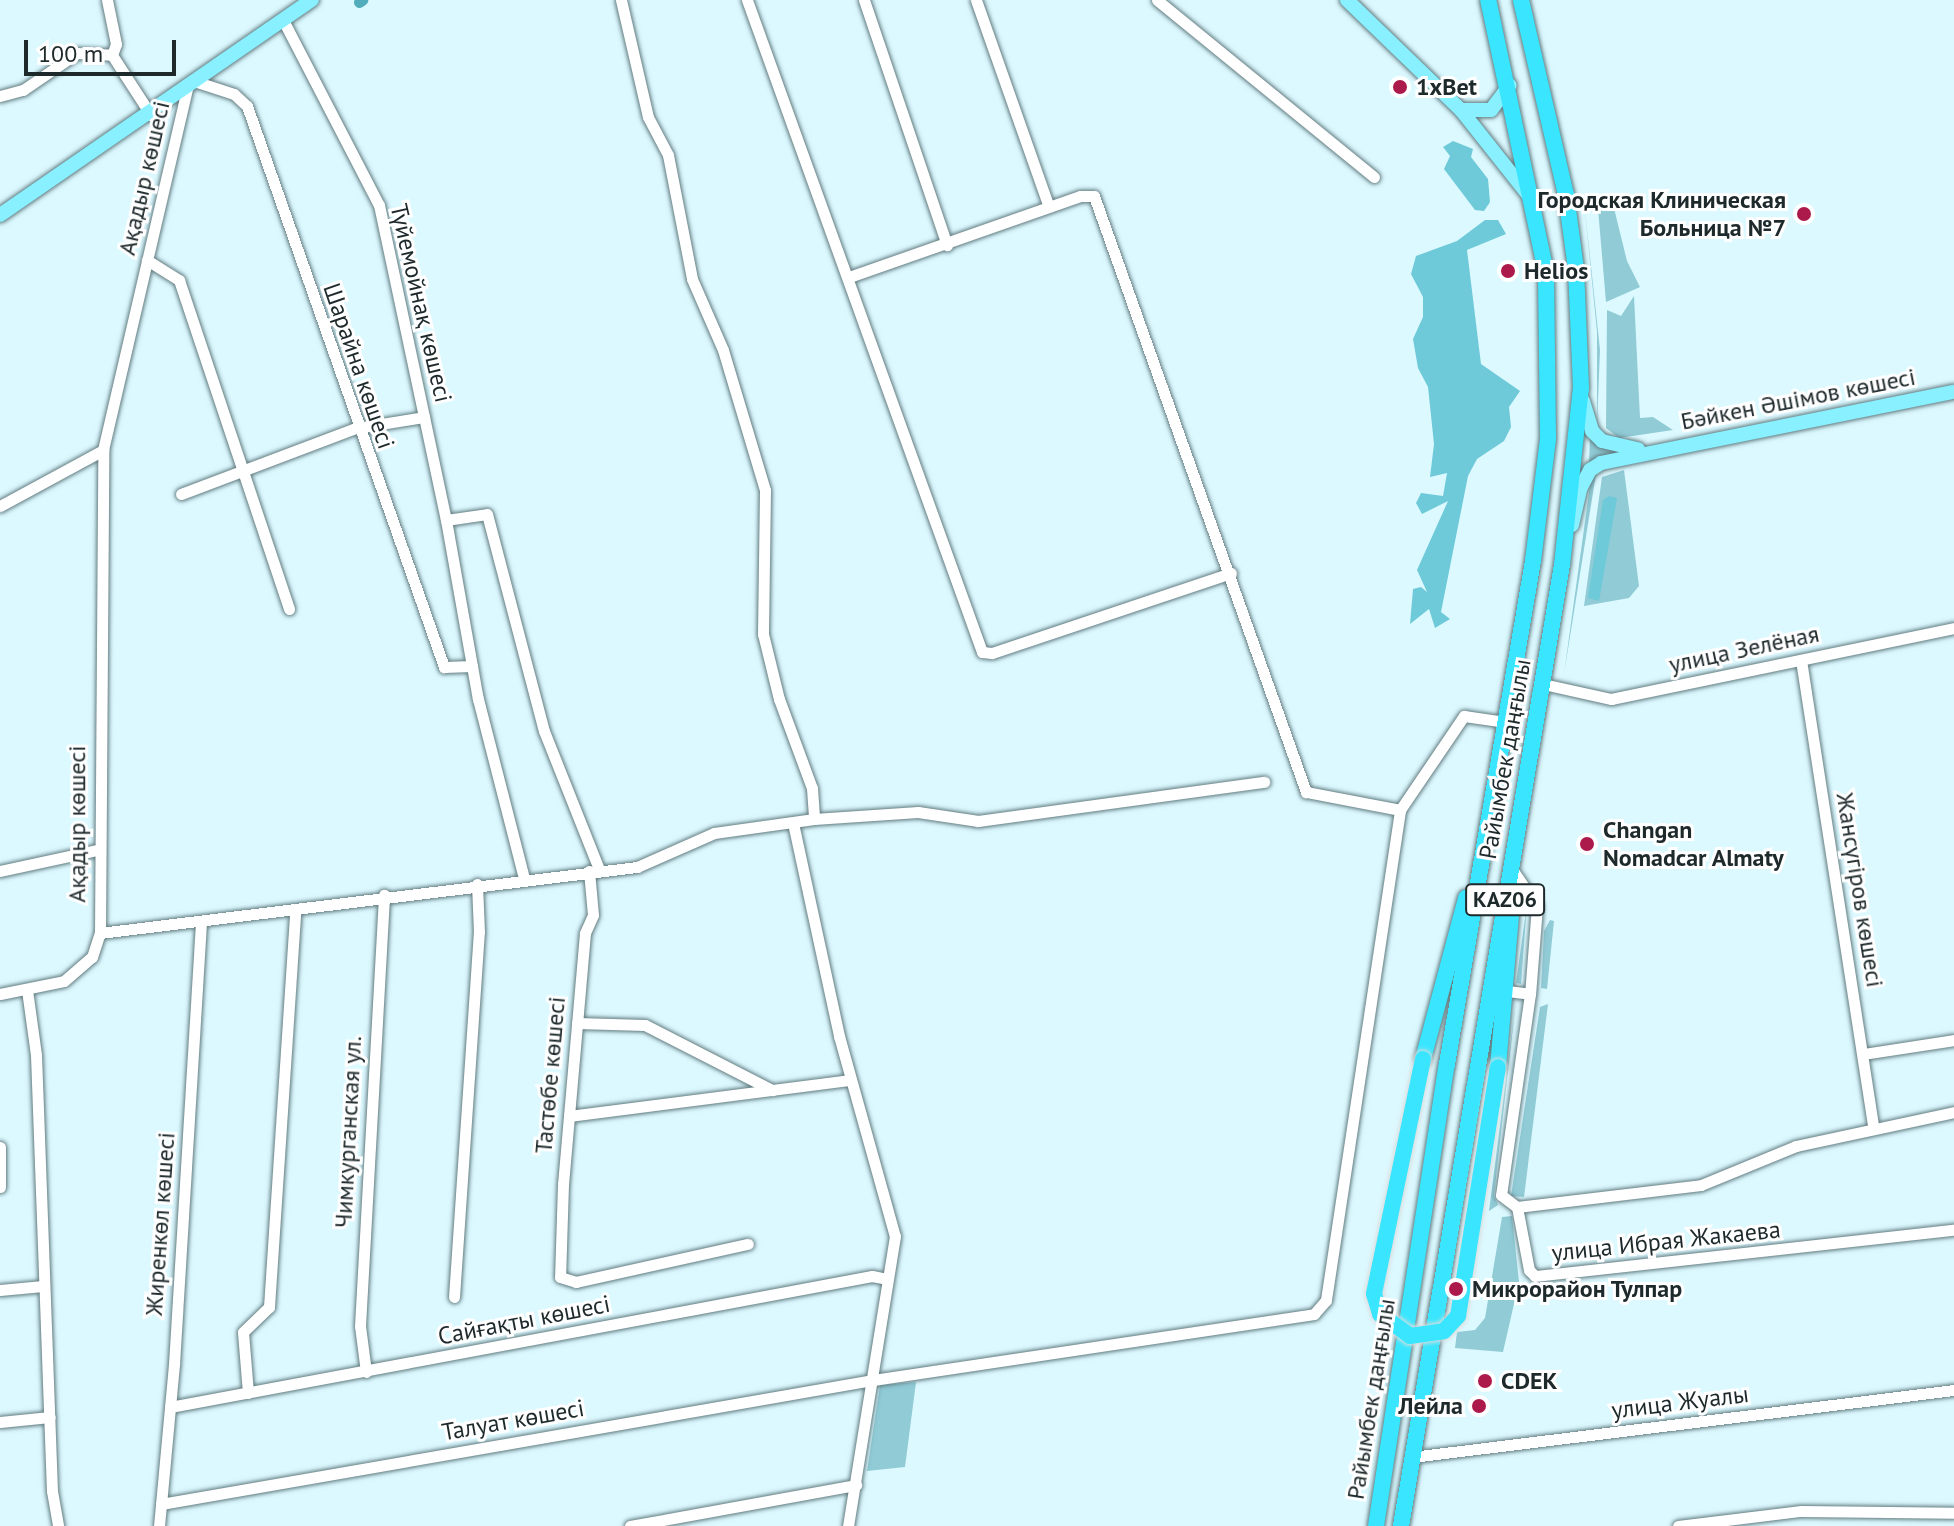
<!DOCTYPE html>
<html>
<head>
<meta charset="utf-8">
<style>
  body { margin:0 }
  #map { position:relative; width:1954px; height:1526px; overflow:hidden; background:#dcf9ff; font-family:"PT Sans",sans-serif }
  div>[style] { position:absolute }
  .green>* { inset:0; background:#90cbd6 }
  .forest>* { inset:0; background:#6ec9d9 }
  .canal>* { height:11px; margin:-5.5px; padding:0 5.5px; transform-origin:5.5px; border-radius:5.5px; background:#51adbc }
  .roads { filter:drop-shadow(0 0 2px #627c81) drop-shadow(0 0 2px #627c81) }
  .minor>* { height:11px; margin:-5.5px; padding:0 5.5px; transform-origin:5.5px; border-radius:5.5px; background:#fff }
  .major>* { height:14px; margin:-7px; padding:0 7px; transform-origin:7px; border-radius:7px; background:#89f0ff }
  .highway>* { height:16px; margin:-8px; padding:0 8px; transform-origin:8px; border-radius:8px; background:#3ae6ff }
  .bridges { filter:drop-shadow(0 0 2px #dbdddd) drop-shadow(0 0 2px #dbdddd) }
  .highway-bridge>* { height:16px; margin:-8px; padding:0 8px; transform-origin:8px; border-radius:8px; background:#3ae6ff }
  .dots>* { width:22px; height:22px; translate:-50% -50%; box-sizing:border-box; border:4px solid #fff; border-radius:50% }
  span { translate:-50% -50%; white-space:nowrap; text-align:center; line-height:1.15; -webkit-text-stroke:6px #fff; paint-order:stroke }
  .shield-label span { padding:2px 6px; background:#fff; border:2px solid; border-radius:6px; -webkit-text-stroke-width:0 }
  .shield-label { font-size:22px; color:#1e292b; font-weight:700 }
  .poi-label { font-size:24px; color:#1e292b; font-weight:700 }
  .left { translate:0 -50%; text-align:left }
  .right { translate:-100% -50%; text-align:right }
  .street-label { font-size:24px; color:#1e292b }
  .scale { position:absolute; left:24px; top:40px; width:152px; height:36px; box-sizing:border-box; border:4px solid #1e292b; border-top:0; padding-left:10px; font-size:24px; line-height:28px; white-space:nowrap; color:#1e292b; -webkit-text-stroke:6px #fff; paint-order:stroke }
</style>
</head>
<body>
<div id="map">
  <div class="green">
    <div style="clip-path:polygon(1611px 196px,1627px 261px,1640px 287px,1606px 302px,1597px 197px)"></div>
    <div style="clip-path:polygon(1584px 201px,1600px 350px,1597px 426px,1597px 332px)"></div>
    <div style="clip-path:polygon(1634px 296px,1640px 418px,1653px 417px,1673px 430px,1619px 438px,1606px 428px,1607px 310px,1621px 316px)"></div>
    <div style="clip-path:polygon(1590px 436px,1634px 451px,1589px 465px)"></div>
    <div style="clip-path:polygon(1624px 470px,1639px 586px,1629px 598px,1584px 606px,1602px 477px)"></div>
    <div style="clip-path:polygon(1596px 474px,1564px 674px,1590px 485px)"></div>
    <div style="clip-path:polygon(1527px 904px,1521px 984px,1516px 983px)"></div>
    <div style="clip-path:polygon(1550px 920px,1554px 921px,1547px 989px,1541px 988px,1544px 931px)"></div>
    <div style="clip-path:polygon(1516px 1000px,1494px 1195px,1498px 1205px,1489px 1211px)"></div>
    <div style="clip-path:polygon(1548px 1004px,1524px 1197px,1511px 1196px,1540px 1007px)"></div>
    <div style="clip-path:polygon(1512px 1216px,1519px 1282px,1503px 1352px,1455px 1348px,1457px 1332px,1475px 1330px,1485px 1318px,1502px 1217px)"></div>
    <div style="clip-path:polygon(916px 1382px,905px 1467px,867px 1471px,880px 1385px)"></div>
  </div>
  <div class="forest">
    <div style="clip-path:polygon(1453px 141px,1473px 149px,1471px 157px,1488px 179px,1490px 202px,1484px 211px,1475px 210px,1444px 169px,1450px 156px,1443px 147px)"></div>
    <div style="clip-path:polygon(1485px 220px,1498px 220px,1506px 234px,1467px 250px,1481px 364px,1520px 391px,1509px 407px,1511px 427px,1504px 441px,1477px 459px,1468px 476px,1441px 612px,1450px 619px,1435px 628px,1429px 609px,1410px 624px,1413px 589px,1421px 587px,1427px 592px,1417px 570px,1448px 501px,1422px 514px,1416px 503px,1421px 493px,1443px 496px,1447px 473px,1430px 477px,1434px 444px,1428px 387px,1418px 368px,1413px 339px,1423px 317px,1423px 297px,1411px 274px,1416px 256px,1457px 241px)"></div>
    <div style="clip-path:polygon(1609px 496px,1617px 498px,1599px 601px,1588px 598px,1603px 500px)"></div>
  </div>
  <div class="canal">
    <div style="left:359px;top:2px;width:4px;rotate:-34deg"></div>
  </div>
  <div class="roads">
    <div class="minor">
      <div style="left:107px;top:0;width:45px;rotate:78.4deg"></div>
      <div style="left:116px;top:44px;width:12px;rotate:110deg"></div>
      <div style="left:112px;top:55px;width:72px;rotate:57deg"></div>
      <div style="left:621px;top:0;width:120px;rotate:77deg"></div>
      <div style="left:648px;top:117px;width:43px;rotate:62.2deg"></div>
      <div style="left:668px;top:155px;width:126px;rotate:79deg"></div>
      <div style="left:692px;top:279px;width:77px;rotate:66.4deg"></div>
      <div style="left:723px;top:350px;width:146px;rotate:73.3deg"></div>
      <div style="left:765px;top:490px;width:144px;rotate:90.8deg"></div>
      <div style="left:763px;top:634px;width:67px;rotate:76.2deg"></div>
      <div style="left:779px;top:699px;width:95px;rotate:69.7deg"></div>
      <div style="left:812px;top:788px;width:31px;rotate:86deg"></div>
      <div style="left:747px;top:0;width:693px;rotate:70.18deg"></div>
      <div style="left:982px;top:652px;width:10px;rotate:6deg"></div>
      <div style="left:992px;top:653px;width:252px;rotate:-18.5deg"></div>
      <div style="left:864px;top:0;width:259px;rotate:71.3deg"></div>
      <div style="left:976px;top:0;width:219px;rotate:70.6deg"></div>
      <div style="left:1157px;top:0;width:280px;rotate:39.2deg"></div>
      <div style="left:283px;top:20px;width:208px;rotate:62.6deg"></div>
      <div style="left:379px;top:205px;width:322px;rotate:78deg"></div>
      <div style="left:446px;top:520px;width:182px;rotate:79.9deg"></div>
      <div style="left:478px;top:699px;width:185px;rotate:75.6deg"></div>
      <div style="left:194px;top:81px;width:42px;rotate:18deg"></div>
      <div style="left:234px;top:94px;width:18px;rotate:43deg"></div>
      <div style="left:247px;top:106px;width:595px;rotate:70.65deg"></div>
      <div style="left:444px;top:667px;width:28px;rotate:-2deg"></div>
      <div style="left:0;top:96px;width:24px;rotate:-15deg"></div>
      <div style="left:23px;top:90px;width:65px;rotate:-34.4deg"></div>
      <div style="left:77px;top:53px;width:35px;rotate:3deg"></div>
      <div style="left:147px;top:260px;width:38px;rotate:32deg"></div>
      <div style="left:179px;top:280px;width:347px;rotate:71.5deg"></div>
      <div style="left:849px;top:277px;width:245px;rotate:-19.3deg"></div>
      <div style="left:1080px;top:196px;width:14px"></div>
      <div style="left:1094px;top:196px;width:633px;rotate:70.42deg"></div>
      <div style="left:1306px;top:792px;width:96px;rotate:10.8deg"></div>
      <div style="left:181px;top:494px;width:187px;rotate:-20.7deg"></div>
      <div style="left:356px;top:428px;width:69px;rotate:-9.2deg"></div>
      <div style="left:0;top:506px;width:117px;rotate:-28.5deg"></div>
      <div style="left:446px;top:520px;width:41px;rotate:-8.3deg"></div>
      <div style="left:487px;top:514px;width:224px;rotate:75.3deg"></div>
      <div style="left:544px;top:731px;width:149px;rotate:68.3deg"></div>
      <div style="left:1801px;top:660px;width:472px;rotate:81.2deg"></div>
      <div style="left:1543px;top:684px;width:70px;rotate:12.4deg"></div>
      <div style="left:1611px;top:699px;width:350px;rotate:-11.7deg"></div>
      <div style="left:793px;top:823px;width:218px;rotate:77.8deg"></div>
      <div style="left:839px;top:1036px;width:208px;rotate:74.4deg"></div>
      <div style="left:895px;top:1236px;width:294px;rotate:99.2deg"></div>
      <div style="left:0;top:871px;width:99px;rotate:-12.2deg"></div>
      <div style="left:589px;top:871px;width:44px;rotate:84.8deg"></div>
      <div style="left:593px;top:915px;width:20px;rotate:114deg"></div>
      <div style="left:585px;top:933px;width:252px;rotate:95deg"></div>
      <div style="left:563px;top:1184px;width:93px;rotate:91.8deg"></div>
      <div style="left:560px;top:1277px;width:17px;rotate:17deg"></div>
      <div style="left:576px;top:1282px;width:176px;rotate:-12.5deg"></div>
      <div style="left:1514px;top:872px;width:41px;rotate:55.9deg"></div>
      <div style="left:1537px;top:906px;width:88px;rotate:94.5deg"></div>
      <div style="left:1530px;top:994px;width:203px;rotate:98.2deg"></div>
      <div style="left:1501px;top:1195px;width:20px;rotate:37deg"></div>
      <div style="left:1517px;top:1207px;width:64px;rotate:79.2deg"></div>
      <div style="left:1529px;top:1270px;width:8px;rotate:45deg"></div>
      <div style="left:1535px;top:1276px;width:422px;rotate:-6.3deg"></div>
      <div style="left:100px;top:933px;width:541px;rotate:-7.01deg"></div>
      <div style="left:637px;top:867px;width:84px;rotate:-23.8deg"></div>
      <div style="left:714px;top:833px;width:101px;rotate:-8deg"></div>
      <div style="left:814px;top:819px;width:104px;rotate:-3.9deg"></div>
      <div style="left:918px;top:812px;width:61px;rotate:8.5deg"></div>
      <div style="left:978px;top:821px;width:289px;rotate:-7.8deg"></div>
      <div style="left:27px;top:990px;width:66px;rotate:82.1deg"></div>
      <div style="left:36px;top:1055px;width:436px;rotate:87.9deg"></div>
      <div style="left:52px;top:1491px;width:36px;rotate:80deg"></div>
      <div style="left:1507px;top:991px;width:23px;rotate:7deg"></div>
      <div style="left:0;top:994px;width:65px;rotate:-11.5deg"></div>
      <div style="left:64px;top:981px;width:37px;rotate:-41deg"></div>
      <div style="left:92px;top:957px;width:25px;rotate:-72deg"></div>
      <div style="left:100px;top:933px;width:483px;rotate:-89.6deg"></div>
      <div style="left:103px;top:450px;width:374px;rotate:-76.9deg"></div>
      <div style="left:577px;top:1023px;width:68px;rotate:1.7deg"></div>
      <div style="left:645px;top:1025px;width:143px;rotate:27.1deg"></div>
      <div style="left:1863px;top:1054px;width:92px;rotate:-8.7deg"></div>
      <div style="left:569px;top:1116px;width:284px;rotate:-7.3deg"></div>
      <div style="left:0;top:1147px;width:40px;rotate:90deg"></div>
      <div style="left:1517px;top:1207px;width:185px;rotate:-6.8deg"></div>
      <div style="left:1701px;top:1185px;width:103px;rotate:-22.3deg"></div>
      <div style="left:1796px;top:1146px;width:162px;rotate:-12.1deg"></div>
      <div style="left:0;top:1290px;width:43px;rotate:-5.3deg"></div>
      <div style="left:454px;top:1297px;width:366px;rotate:-86.1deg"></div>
      <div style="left:479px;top:932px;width:48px;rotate:-92.4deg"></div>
      <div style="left:366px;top:1372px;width:46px;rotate:-97.4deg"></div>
      <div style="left:360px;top:1326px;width:432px;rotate:-86.8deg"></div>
      <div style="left:248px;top:1393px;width:61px;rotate:-94.7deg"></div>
      <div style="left:243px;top:1332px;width:36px;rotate:-44deg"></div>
      <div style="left:269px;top:1307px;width:397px;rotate:-86.2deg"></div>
      <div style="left:170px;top:1407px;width:714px;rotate:-10.57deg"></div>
      <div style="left:872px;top:1276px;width:15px;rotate:11deg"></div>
      <div style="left:0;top:1422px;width:50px;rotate:-5.7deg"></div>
      <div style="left:1412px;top:1457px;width:546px;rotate:-7.05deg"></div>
      <div style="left:161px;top:1504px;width:723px;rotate:-9.88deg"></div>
      <div style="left:873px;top:1380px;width:446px;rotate:-8.5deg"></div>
      <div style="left:1314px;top:1314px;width:18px;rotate:-49deg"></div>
      <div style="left:1326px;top:1300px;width:496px;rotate:-81.4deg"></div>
      <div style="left:1400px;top:810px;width:114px;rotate:-55.8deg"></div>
      <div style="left:1464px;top:716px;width:41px;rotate:8.3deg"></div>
      <div style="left:159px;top:1526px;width:163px;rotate:-84.7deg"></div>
      <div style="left:174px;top:1364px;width:442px;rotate:-86.5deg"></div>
      <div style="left:630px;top:1526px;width:230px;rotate:-10.3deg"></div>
      <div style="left:1678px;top:1526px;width:124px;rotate:-7deg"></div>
      <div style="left:1801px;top:1511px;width:153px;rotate:0.7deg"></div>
    </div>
    <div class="major">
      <div style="left:1347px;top:0;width:158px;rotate:44deg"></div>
      <div style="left:1461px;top:110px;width:111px;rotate:51.6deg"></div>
      <div style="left:1461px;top:110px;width:30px"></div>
      <div style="left:1491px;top:110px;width:31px;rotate:-53deg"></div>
      <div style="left:0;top:215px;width:379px;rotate:-34.6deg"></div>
      <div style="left:1583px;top:401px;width:31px;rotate:73deg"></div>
      <div style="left:1592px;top:431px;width:14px;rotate:45deg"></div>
      <div style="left:1602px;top:441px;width:37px;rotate:13deg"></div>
      <div style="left:1572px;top:525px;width:39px;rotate:-77deg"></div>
      <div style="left:1581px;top:487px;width:19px;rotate:-62deg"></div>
      <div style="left:1590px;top:470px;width:13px;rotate:-32deg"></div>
      <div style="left:1601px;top:463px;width:360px;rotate:-11.4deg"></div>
    </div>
    <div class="highway">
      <div style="left:1423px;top:1059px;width:167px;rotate:-75deg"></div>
      <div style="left:1498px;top:1067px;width:163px;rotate:-85.1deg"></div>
      <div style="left:1376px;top:1526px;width:467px;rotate:-81.3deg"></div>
      <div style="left:1447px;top:1064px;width:510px;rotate:-80.3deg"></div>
      <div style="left:1533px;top:561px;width:124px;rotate:-83deg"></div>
      <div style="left:1548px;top:438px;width:166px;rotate:-90.7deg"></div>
      <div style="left:1546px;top:272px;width:278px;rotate:-102deg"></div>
      <div style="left:1401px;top:1526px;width:974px;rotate:-80.49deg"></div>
      <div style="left:1562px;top:565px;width:178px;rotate:-83.9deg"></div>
      <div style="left:1581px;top:388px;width:119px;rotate:-92.4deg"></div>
      <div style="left:1576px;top:269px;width:75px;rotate:-97.7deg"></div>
      <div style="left:1566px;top:195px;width:200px;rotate:-103deg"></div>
    </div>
  </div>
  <div class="bridges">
    <div class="highway-bridge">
      <div style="left:1423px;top:1059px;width:240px;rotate:101.8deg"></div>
      <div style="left:1374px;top:1294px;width:21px;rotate:73deg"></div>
      <div style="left:1380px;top:1314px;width:37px;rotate:36deg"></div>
      <div style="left:1410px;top:1336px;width:34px;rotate:-8deg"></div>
      <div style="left:1444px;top:1331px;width:21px;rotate:-47deg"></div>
      <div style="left:1458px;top:1316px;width:252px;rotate:-80.9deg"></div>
    </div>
  </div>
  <div class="dots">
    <div style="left:1400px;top:87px;background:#ac194b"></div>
    <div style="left:1804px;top:214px;background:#ac194b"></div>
    <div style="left:1508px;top:271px;background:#ac194b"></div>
    <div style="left:1587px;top:844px;background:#ac194b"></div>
    <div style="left:1456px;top:1289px;background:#ac194b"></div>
    <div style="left:1485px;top:1381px;background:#ac194b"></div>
    <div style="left:1479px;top:1406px;background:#ac194b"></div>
  </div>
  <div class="shield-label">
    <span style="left:1505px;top:900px">KАZ06</span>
  </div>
  <div class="poi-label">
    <span class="left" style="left:1416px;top:87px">1xBet</span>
    <span class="right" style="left:1786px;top:214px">Городская Клиническая<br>Больница №7</span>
    <span class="left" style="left:1524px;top:271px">Helios</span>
    <span class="left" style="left:1603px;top:844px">Changan<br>Nomadcar Almaty</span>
    <span class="left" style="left:1472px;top:1289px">Микрорайон Тулпар</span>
    <span class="left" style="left:1501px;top:1381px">CDEK</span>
    <span class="right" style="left:1463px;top:1406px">Лейла</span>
  </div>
  <div class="street-label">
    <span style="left:144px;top:178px;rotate:-77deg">Ақадыр көшесі</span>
    <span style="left:421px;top:303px;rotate:77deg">Түйемойнақ көшесі</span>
    <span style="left:359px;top:366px;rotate:71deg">Шарайна көшесі</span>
    <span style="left:1798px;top:399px;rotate:-11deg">Бәйкен Әшімов көшесі</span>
    <span style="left:1744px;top:649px;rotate:-12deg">улица Зелёная</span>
    <span style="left:1505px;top:759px;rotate:-80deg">Райымбек даңғылы</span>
    <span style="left:77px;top:824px;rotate:-90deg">Ақадыр көшесі</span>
    <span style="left:1860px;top:890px;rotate:81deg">Жансүгіров көшесі</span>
    <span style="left:550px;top:1075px;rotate:-85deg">Тастөбе көшесі</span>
    <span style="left:348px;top:1132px;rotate:-87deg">Чимкурганская ул.</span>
    <span style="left:160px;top:1224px;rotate:-86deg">Жиренкөл көшесі</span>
    <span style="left:1666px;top:1241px;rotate:-6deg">улица Ибрая Жакаева</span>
    <span style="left:524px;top:1320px;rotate:-11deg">Сайғақты көшесі</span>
    <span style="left:1371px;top:1399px;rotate:-81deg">Райымбек даңғылы</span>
    <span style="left:1680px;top:1402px;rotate:-7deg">улица Жуалы</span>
    <span style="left:513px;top:1420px;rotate:-10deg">Талуат көшесі</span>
  </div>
  <div class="scale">100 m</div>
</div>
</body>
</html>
